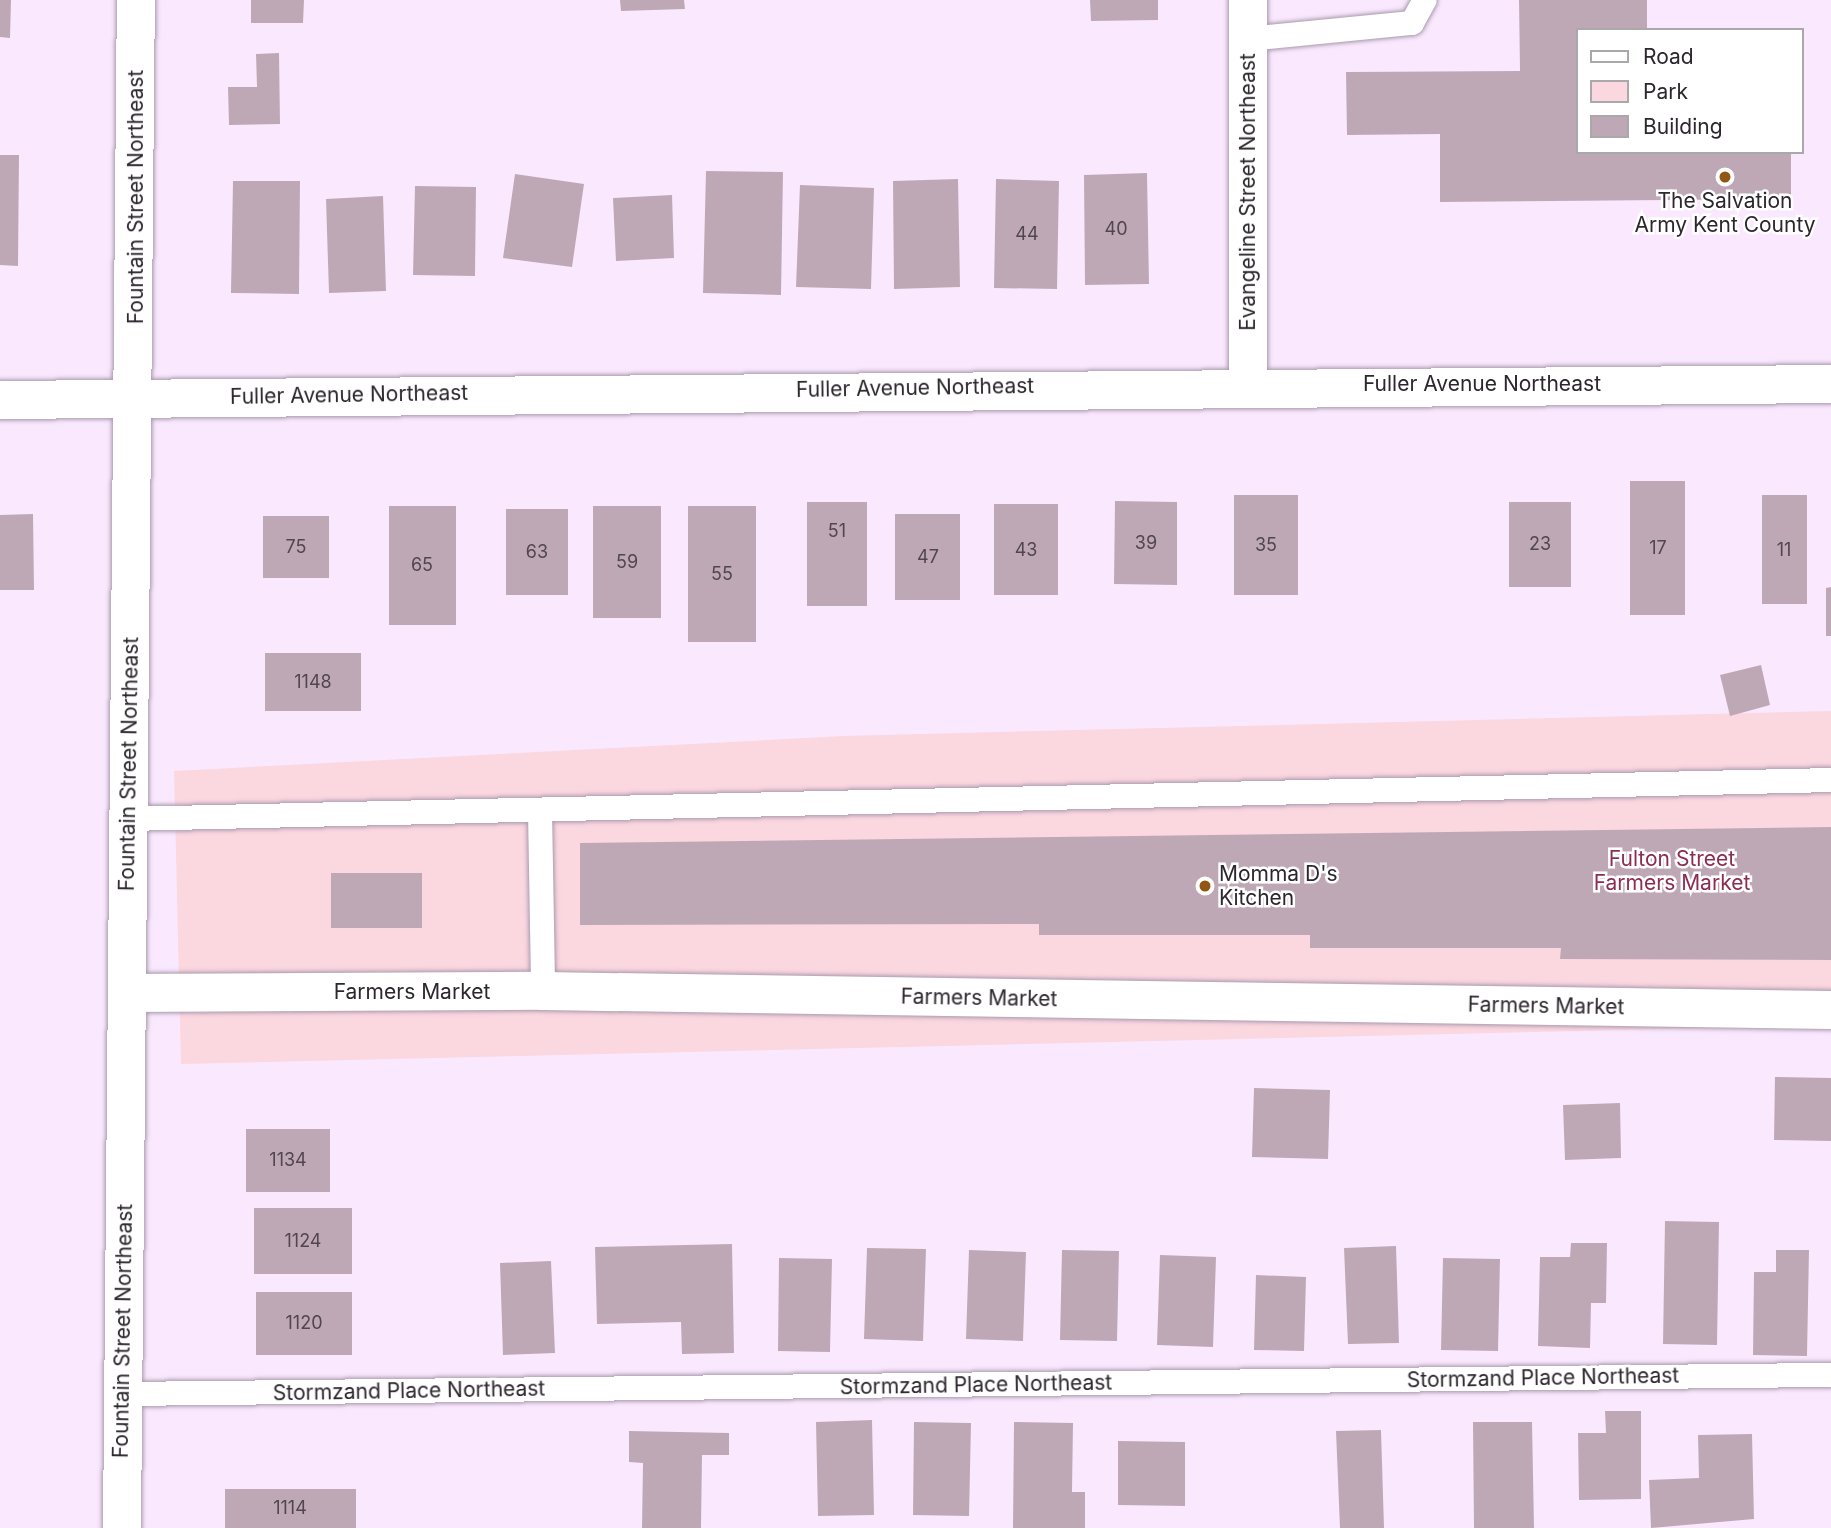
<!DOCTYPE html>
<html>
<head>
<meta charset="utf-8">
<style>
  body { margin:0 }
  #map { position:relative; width:1831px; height:1528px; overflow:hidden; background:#fae9fe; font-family:Inter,sans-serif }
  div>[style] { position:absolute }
  .green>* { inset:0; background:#fbd7e0 }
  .building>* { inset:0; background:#bfa8b6 }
  .roads { filter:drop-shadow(0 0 2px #aa9aad) drop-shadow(0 0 2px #aa9aad) }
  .lane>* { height:24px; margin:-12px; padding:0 12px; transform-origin:12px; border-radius:12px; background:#fff }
  .street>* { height:38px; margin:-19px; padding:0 19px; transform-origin:19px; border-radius:19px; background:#fff }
  .secondary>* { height:38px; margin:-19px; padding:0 19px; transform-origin:19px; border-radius:19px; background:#fff }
  .dots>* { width:19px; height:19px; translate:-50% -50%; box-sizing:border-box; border:4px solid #fff; border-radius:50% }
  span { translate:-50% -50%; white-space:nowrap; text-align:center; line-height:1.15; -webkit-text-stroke:5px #fff; paint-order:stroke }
  .number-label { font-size:18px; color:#51464f }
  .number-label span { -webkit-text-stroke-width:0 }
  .street-label { font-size:21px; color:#2c262d }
  .poi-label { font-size:21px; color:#2c262d }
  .left { translate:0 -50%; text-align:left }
  .park-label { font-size:21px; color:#8d2c51 }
  .legend { position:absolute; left:1576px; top:28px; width:228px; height:126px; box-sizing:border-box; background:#fff; border:2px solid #aba8ab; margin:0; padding:9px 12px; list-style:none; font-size:21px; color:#2c262d }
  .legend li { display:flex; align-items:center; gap:14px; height:35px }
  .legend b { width:35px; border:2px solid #aba8ab }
</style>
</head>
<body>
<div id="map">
  <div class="green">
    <div style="clip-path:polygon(1831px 711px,1831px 1025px,181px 1064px,174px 771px,843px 736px)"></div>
  </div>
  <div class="building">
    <div style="clip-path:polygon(0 0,11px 0,10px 38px,0 37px)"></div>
    <div style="clip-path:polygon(251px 0,304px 0,303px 23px,251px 23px)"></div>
    <div style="clip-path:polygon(620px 0,684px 0,685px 9px,621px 11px)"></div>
    <div style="clip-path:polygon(1090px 0,1158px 0,1158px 20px,1091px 21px)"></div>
    <div style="clip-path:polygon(1519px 0,1647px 0,1647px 30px,1577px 30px,1577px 152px,1791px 152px,1791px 199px,1440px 202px,1440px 134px,1347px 135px,1346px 72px,1520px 71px)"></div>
    <div style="clip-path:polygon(279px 53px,280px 124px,229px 125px,228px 87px,257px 87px,256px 54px)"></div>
    <div style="clip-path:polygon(0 155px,19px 155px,18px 266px,0 265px)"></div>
    <div style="clip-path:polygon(706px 171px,783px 172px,781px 295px,703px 293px)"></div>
    <div style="clip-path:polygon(1147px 173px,1149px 284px,1085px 285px,1084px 175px)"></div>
    <div style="clip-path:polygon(515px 174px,584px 184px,572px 267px,503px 258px)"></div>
    <div style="clip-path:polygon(958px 179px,960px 287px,894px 289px,893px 181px)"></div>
    <div style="clip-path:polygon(996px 179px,1059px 181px,1057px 289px,994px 288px)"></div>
    <div style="clip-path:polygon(233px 181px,300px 181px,299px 294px,231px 293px)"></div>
    <div style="clip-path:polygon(800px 185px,874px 188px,871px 289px,796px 287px)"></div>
    <div style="clip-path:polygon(415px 186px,476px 187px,475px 276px,413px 275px)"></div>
    <div style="clip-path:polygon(672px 195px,674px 258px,616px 261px,613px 198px)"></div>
    <div style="clip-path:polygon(383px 196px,386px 291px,329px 293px,326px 199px)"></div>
    <div style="clip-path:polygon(1630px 481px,1685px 481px,1685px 615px,1630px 615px)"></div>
    <div style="clip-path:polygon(1234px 495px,1298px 495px,1298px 595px,1234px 595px)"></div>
    <div style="clip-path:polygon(1762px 495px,1807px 495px,1807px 604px,1762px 604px)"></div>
    <div style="clip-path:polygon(1115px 501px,1177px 502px,1177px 585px,1114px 584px)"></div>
    <div style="clip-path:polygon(807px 502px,867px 502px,867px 606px,807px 606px)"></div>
    <div style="clip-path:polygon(1509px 502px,1571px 502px,1571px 587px,1509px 587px)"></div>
    <div style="clip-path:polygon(994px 504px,1058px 504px,1058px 595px,994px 595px)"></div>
    <div style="clip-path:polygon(389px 506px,456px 506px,456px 625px,389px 625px)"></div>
    <div style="clip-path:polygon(593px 506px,661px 506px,661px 618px,593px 618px)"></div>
    <div style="clip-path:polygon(688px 506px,756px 506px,756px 642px,688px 642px)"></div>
    <div style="clip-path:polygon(506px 509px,568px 509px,568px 595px,506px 595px)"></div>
    <div style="clip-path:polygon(33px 514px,34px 590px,0 590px,0 515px)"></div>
    <div style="clip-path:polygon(895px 514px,960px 514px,960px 600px,895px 600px)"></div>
    <div style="clip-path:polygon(263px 516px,329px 516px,329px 578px,263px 578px)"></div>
    <div style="clip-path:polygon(1831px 587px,1831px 636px,1826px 636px,1826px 588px)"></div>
    <div style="clip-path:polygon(265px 653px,361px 653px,361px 711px,265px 711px)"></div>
    <div style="clip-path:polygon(1761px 665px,1770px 705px,1730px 716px,1720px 675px)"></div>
    <div style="clip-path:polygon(1831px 827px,1831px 960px,1560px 959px,1561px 948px,1310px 948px,1310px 935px,1039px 935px,1039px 924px,580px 925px,580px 843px)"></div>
    <div style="clip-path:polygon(331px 873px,422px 873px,422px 928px,331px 928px)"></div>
    <div style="clip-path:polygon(1775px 1077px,1831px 1078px,1831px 1141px,1774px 1140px)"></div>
    <div style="clip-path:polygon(1254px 1088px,1330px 1090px,1328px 1159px,1252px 1157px)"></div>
    <div style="clip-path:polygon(1620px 1103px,1621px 1158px,1565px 1160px,1563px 1105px)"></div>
    <div style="clip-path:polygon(246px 1129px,330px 1129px,330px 1192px,246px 1192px)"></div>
    <div style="clip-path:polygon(254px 1208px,352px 1208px,352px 1274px,254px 1274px)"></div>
    <div style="clip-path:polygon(1665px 1221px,1719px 1222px,1717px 1345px,1663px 1344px)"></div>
    <div style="clip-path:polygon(1571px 1243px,1607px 1243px,1606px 1303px,1591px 1303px,1590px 1348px,1538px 1346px,1540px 1257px,1570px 1257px)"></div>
    <div style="clip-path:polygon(732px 1244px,734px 1353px,682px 1354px,681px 1322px,597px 1324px,595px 1247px)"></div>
    <div style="clip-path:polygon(1396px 1246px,1399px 1343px,1348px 1344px,1344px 1248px)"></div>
    <div style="clip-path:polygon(867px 1248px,926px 1249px,923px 1341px,864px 1339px)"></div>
    <div style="clip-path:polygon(969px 1250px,1026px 1252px,1023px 1341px,966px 1339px)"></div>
    <div style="clip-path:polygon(1062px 1250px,1119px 1251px,1117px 1341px,1060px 1340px)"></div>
    <div style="clip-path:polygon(1776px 1250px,1809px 1250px,1807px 1356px,1753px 1355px,1754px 1272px,1776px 1272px)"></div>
    <div style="clip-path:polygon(1160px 1255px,1216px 1257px,1213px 1347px,1157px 1345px)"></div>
    <div style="clip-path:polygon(779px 1258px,832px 1259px,830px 1352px,778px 1351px)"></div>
    <div style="clip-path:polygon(1443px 1258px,1500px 1259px,1498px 1351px,1441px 1350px)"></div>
    <div style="clip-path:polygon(551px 1261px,555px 1353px,503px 1355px,500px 1263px)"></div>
    <div style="clip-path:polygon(1256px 1275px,1306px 1277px,1304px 1351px,1254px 1350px)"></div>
    <div style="clip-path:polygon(256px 1292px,352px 1292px,352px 1355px,256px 1355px)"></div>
    <div style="clip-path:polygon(1605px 1411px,1641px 1411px,1641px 1499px,1579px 1500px,1578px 1433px,1606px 1433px)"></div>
    <div style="clip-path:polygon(872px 1420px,874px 1515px,818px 1516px,816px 1422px)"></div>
    <div style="clip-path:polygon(914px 1422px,971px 1423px,969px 1516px,913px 1515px)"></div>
    <div style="clip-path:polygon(1014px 1422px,1073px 1423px,1072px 1492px,1085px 1492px,1085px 1528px,1013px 1528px)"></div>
    <div style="clip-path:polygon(1473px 1422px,1532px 1422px,1534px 1528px,1474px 1528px)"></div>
    <div style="clip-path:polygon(1381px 1430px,1384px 1528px,1340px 1528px,1336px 1431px)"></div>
    <div style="clip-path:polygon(629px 1431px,729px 1433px,729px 1455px,702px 1455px,701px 1528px,642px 1528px,643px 1463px,629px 1462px)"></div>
    <div style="clip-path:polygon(1752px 1434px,1754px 1519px,1651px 1528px,1649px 1480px,1699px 1478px,1698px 1435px)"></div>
    <div style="clip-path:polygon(1118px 1441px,1185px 1442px,1185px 1506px,1118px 1505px)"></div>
    <div style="clip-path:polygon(225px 1489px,356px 1489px,356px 1528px,225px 1528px)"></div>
  </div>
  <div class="roads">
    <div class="lane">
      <div style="left:1248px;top:39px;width:165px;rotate:-5.6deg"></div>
      <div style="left:1412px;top:23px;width:26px;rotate:-61deg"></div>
      <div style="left:540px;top:811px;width:180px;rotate:89deg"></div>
      <div style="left:127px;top:819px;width:1704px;rotate:-1.31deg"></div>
      <div style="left:122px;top:1394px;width:1709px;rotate:-0.64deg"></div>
    </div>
    <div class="street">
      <div style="left:1248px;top:0;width:385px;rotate:90deg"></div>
      <div style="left:127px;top:993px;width:416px;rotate:-0.3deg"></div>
      <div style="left:543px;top:991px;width:1288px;rotate:0.85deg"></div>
      <div style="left:122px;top:1528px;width:1528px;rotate:-89.48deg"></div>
    </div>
    <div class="secondary">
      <div style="left:0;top:400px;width:1831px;rotate:-0.5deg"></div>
    </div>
  </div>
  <div class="dots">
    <div style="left:1725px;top:177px;background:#915614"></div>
    <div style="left:1205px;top:886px;background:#915614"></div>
  </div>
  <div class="number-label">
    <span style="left:1116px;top:229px">40</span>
    <span style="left:1027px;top:234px">44</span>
    <span style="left:837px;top:531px">51</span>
    <span style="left:1146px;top:543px">39</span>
    <span style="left:1540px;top:544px">23</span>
    <span style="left:1266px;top:545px">35</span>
    <span style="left:296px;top:547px">75</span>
    <span style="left:1658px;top:548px">17</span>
    <span style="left:1026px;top:550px">43</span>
    <span style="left:1784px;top:550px">11</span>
    <span style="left:537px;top:552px">63</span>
    <span style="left:928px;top:557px">47</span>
    <span style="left:627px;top:562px">59</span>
    <span style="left:422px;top:565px">65</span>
    <span style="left:722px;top:574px">55</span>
    <span style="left:313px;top:682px">1148</span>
    <span style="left:288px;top:1160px">1134</span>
    <span style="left:303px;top:1241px">1124</span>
    <span style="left:304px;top:1323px">1120</span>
    <span style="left:290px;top:1508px">1114</span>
  </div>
  <div class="street-label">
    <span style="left:1248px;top:192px;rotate:-90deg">Evangeline Street Northeast</span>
    <span style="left:136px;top:197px;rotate:-90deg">Fountain Street Northeast</span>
    <span style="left:1482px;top:384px">Fuller Avenue Northeast</span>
    <span style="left:915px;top:388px;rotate:-1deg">Fuller Avenue Northeast</span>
    <span style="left:349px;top:395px;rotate:-1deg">Fuller Avenue Northeast</span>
    <span style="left:129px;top:764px;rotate:-89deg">Fountain Street Northeast</span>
    <span style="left:412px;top:992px">Farmers Market</span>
    <span style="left:979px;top:998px;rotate:1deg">Farmers Market</span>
    <span style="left:1546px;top:1006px;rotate:1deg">Farmers Market</span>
    <span style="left:123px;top:1331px;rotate:-89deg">Fountain Street Northeast</span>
    <span style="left:1543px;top:1378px;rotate:-1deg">Stormzand Place Northeast</span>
    <span style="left:976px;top:1385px;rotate:-1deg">Stormzand Place Northeast</span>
    <span style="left:409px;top:1391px;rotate:-1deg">Stormzand Place Northeast</span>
  </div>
  <div class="poi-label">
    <span style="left:1725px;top:213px">The Salvation<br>Army Kent County</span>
    <span class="left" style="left:1219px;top:886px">Momma D's<br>Kitchen</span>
  </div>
  <div class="park-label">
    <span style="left:1672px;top:871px">Fulton Street<br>Farmers Market</span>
  </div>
  <ul class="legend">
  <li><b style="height:9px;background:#fff"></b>Road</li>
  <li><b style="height:19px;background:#fbd7e0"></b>Park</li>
  <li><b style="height:19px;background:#bfa8b6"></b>Building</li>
  </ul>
</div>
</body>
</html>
